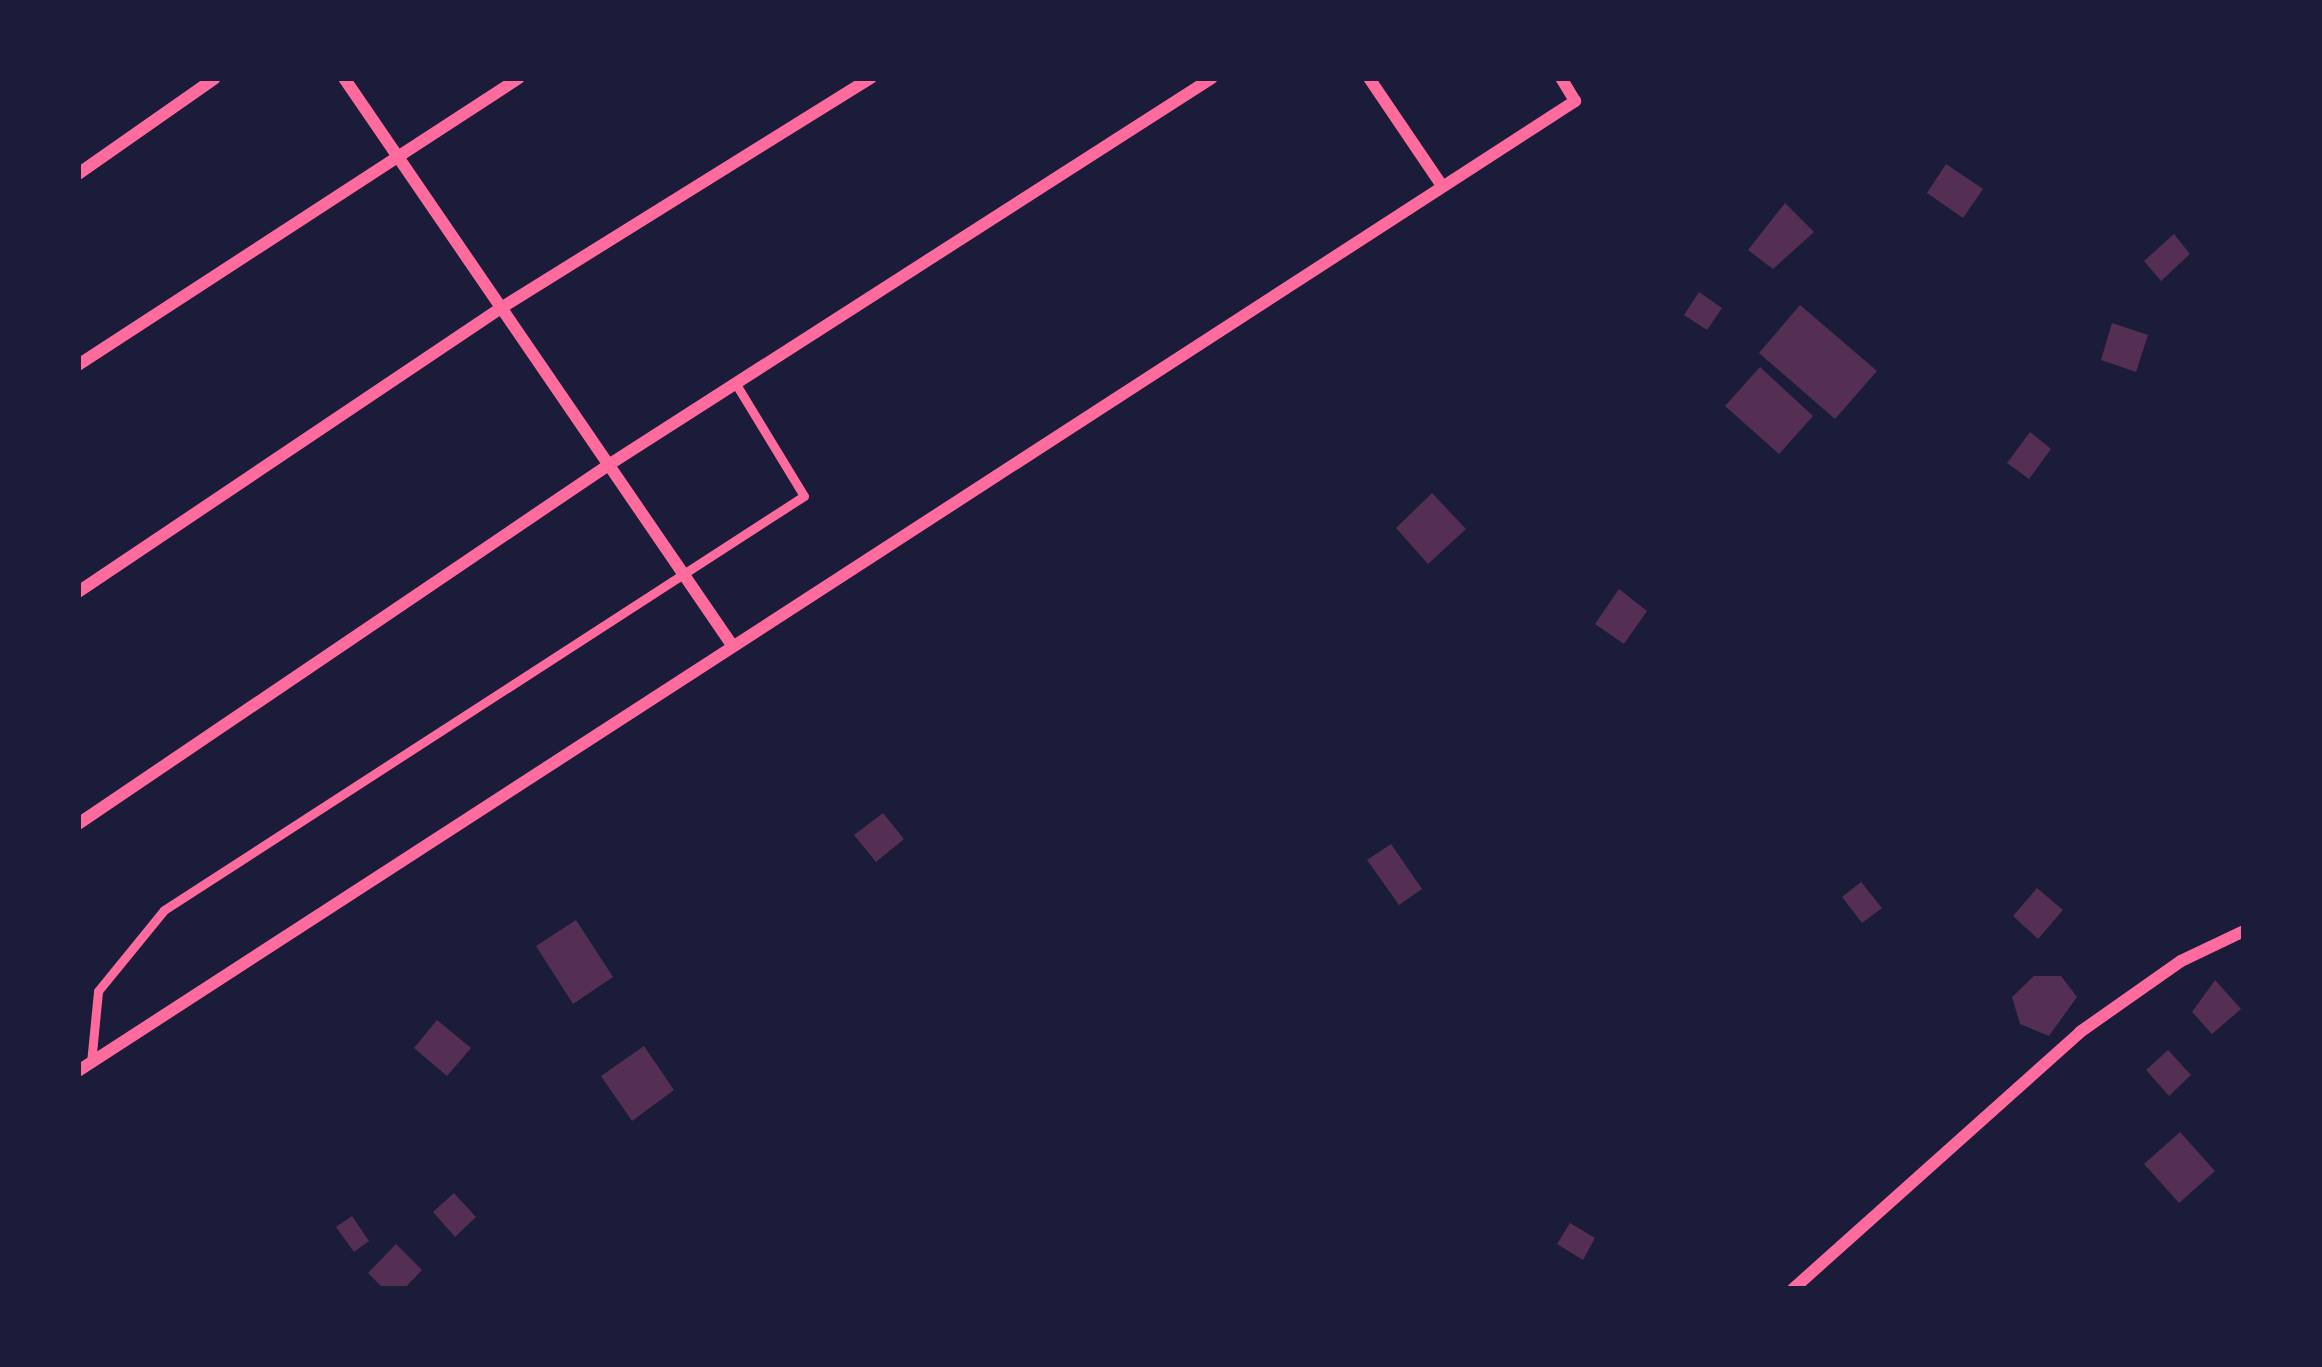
<!DOCTYPE html>
<html>
<head>
<meta charset="utf-8">
<style>
  body { margin:0 }
  #map { position:relative; width:2322px; height:1367px; overflow:hidden; background:#1b1b3a; font-family:"Noto Sans",sans-serif }
  div>[style] { position:absolute }
  .building>* { inset:0; background:#542f53 }
  .service>* { height:9px; margin:-4.5px; padding:0 4.5px; transform-origin:4.5px; border-radius:4.5px; background:#ff6b9d }
  .minor>* { height:12px; margin:-6px; padding:0 6px; transform-origin:6px; border-radius:6px; background:#ff6b9d }
  span { translate:-50% -50%; white-space:nowrap; text-align:center; line-height:1.15; -webkit-text-stroke:12px #1b1b3a; paint-order:stroke }
  .frame { position:absolute; inset:0; border:81px solid #1b1b3a; pointer-events:none }
</style>
</head>
<body>
<div id="map">
  <div class="building">
    <div style="clip-path:polygon(1946px 164px,1983px 189px,1963px 218px,1927px 193px)"></div>
    <div style="clip-path:polygon(1785px 203px,1814px 232px,1773px 269px,1748px 250px)"></div>
    <div style="clip-path:polygon(2174px 234px,2190px 254px,2161px 281px,2144px 261px)"></div>
    <div style="clip-path:polygon(1699px 292px,1722px 308px,1707px 330px,1684px 315px)"></div>
    <div style="clip-path:polygon(1800px 305px,1877px 371px,1835px 419px,1759px 353px)"></div>
    <div style="clip-path:polygon(2112px 323px,2148px 335px,2136px 372px,2101px 360px)"></div>
    <div style="clip-path:polygon(1760px 367px,1813px 416px,1779px 454px,1725px 406px)"></div>
    <div style="clip-path:polygon(2030px 432px,2051px 449px,2029px 479px,2007px 463px)"></div>
    <div style="clip-path:polygon(1432px 493px,1466px 529px,1428px 564px,1396px 528px)"></div>
    <div style="clip-path:polygon(1619px 589px,1647px 611px,1624px 644px,1595px 624px)"></div>
    <div style="clip-path:polygon(883px 813px,904px 839px,876px 862px,854px 835px)"></div>
    <div style="clip-path:polygon(1391px 844px,1422px 889px,1399px 905px,1367px 860px)"></div>
    <div style="clip-path:polygon(1861px 882px,1882px 908px,1862px 923px,1842px 897px)"></div>
    <div style="clip-path:polygon(2037px 888px,2063px 910px,2038px 939px,2013px 916px)"></div>
    <div style="clip-path:polygon(576px 920px,613px 977px,573px 1004px,536px 946px)"></div>
    <div style="clip-path:polygon(2034px 976px,2061px 976px,2077px 997px,2049px 1036px,2020px 1024px,2012px 997px)"></div>
    <div style="clip-path:polygon(2215px 980px,2241px 1009px,2212px 1034px,2192px 1012px)"></div>
    <div style="clip-path:polygon(437px 1020px,471px 1048px,447px 1076px,414px 1048px)"></div>
    <div style="clip-path:polygon(644px 1046px,674px 1090px,632px 1121px,601px 1076px)"></div>
    <div style="clip-path:polygon(2168px 1050px,2191px 1075px,2169px 1096px,2146px 1070px)"></div>
    <div style="clip-path:polygon(2180px 1132px,2215px 1171px,2179px 1203px,2144px 1164px)"></div>
    <div style="clip-path:polygon(454px 1193px,476px 1217px,455px 1237px,433px 1212px)"></div>
    <div style="clip-path:polygon(352px 1216px,369px 1241px,354px 1252px,336px 1227px)"></div>
    <div style="clip-path:polygon(1570px 1223px,1595px 1238px,1583px 1260px,1557px 1244px)"></div>
    <div style="clip-path:polygon(396px 1244px,422px 1270px,404px 1289px,384px 1289px,368px 1273px)"></div>
  </div>
  <div class="service">
    <div style="left:91px;top:1063px;width:72px;rotate:-84.4deg"></div>
    <div style="left:98px;top:991px;width:104px;rotate:-50.8deg"></div>
    <div style="left:164px;top:910px;width:762px;rotate:-32.9deg"></div>
    <div style="left:804px;top:496px;width:131px;rotate:-121.3deg"></div>
  </div>
  <div class="minor">
    <div style="left:344px;top:78px;width:687px;rotate:55.62deg"></div>
    <div style="left:1369px;top:78px;width:130px;rotate:55.9deg"></div>
    <div style="left:78px;top:174px;width:167px;rotate:-35deg"></div>
    <div style="left:78px;top:365px;width:526px;rotate:-33.06deg"></div>
    <div style="left:78px;top:592px;width:509px;rotate:-33.88deg"></div>
    <div style="left:501px;top:308px;width:436px;rotate:-31.9deg"></div>
    <div style="left:78px;top:824px;width:642px;rotate:-34.09deg"></div>
    <div style="left:610px;top:464px;width:715px;rotate:-32.67deg"></div>
    <div style="left:78px;top:1071px;width:1784px;rotate:-32.94deg"></div>
    <div style="left:1575px;top:101px;width:27px;rotate:-121deg"></div>
    <div style="left:1793px;top:1289px;width:385px;rotate:-41.8deg"></div>
    <div style="left:2080px;top:1032px;width:123px;rotate:-35.1deg"></div>
    <div style="left:2181px;top:961px;width:70px;rotate:-25.5deg"></div>
  </div>
  <div class="frame"></div>
</div>
</body>
</html>
